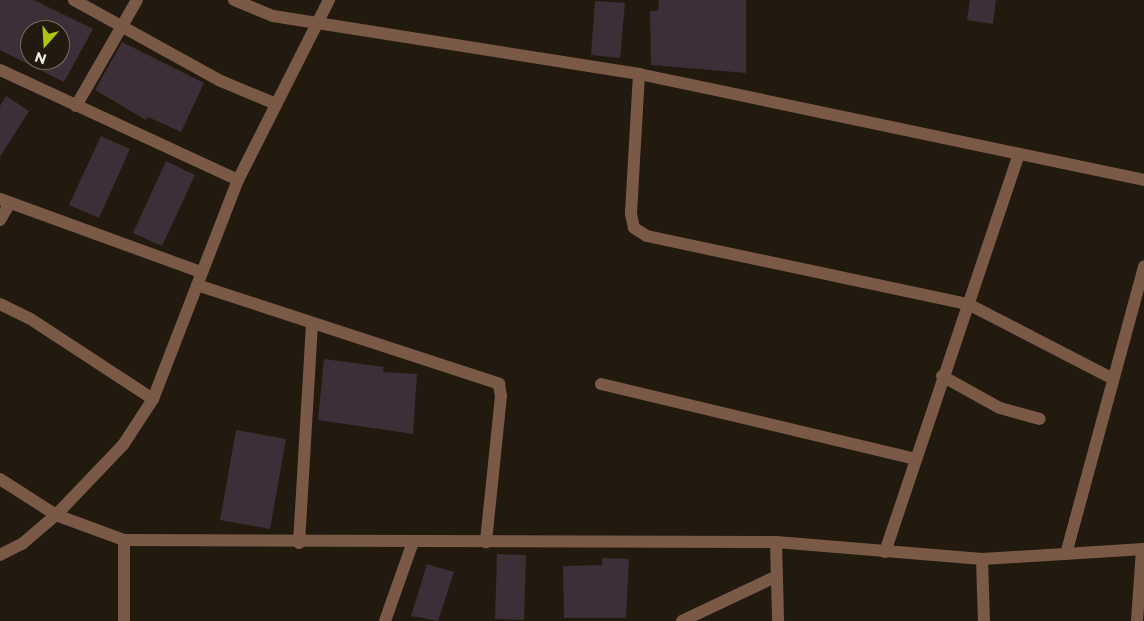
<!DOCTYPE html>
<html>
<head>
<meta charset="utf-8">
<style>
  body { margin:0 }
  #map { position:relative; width:1144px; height:621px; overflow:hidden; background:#221a0e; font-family:Montserrat,sans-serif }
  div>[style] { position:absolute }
  .building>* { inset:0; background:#3c2f38 }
  .minor>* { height:12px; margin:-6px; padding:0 6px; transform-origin:6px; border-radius:6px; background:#7a5a47 }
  span { translate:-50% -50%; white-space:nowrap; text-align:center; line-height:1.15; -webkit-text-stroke:4px #221a0e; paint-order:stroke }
  .north { position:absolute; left:20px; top:20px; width:50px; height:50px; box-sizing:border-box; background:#221a0e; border:1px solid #746d63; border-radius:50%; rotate:199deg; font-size:14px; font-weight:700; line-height:20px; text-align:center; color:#efeae2 }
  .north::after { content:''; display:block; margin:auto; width:18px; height:22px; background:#aec50a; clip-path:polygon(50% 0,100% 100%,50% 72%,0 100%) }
</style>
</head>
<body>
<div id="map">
  <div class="building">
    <div style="clip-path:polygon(evenodd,0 0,34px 0,93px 29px,64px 82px,0 50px,0 0,30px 30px,60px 30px,60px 60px,30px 60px,30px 30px)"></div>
    <div style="clip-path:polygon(659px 0,746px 0,746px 73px,651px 65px,650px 11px,658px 11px)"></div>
    <div style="clip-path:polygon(970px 0,996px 0,993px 24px,967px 20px)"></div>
    <div style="clip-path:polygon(595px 1px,625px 3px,620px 58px,591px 55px)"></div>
    <div style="clip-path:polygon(122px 42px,204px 83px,181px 132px,148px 117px,146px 120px,95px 90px)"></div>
    <div style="clip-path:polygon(6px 96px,29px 111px,0 157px,0 106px)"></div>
    <div style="clip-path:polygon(101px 136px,130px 149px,99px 218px,69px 205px)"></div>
    <div style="clip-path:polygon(166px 161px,195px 175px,162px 246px,133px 233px)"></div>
    <div style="clip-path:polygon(324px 359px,384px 367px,383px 372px,417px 374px,413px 434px,318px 420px)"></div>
    <div style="clip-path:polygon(236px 430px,286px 439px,270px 529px,220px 520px)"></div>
    <div style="clip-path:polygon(497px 554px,526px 555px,524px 620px,495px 619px)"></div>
    <div style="clip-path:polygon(602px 558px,629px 559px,626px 618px,564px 618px,563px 566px,602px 565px)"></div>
    <div style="clip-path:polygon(427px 564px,454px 572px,438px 621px,411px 616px)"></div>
  </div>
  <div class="minor">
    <div style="left:74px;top:0;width:168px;rotate:28.9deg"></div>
    <div style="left:221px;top:81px;width:60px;rotate:22.7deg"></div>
    <div style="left:234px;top:0;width:42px;rotate:22.3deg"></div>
    <div style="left:273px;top:16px;width:371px;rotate:9deg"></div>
    <div style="left:639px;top:74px;width:516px;rotate:11.85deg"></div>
    <div style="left:0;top:70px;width:262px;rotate:24.8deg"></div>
    <div style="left:639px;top:74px;width:140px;rotate:93.3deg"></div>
    <div style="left:631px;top:214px;width:14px;rotate:78deg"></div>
    <div style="left:634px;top:228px;width:15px;rotate:32deg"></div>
    <div style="left:647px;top:236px;width:328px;rotate:12deg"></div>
    <div style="left:968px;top:304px;width:163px;rotate:27.3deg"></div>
    <div style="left:76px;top:106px;width:122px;rotate:-60.1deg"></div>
    <div style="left:0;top:199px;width:214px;rotate:20deg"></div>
    <div style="left:0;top:220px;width:20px;rotate:-60deg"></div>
    <div style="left:197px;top:285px;width:318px;rotate:18.1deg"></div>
    <div style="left:499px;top:384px;width:12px;rotate:81deg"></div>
    <div style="left:501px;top:396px;width:147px;rotate:95.9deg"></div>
    <div style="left:0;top:304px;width:32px;rotate:26deg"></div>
    <div style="left:29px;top:318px;width:148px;rotate:33.2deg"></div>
    <div style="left:942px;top:376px;width:66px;rotate:28.9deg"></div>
    <div style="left:1000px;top:408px;width:41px;rotate:15.4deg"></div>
    <div style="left:601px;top:384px;width:324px;rotate:13.4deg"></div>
    <div style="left:0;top:479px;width:67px;rotate:32.7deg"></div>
    <div style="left:56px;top:515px;width:72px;rotate:20.2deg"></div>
    <div style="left:124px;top:540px;width:652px;rotate:0.18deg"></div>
    <div style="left:776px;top:542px;width:207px;rotate:4.7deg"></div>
    <div style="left:982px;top:559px;width:162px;rotate:-3.5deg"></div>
    <div style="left:124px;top:540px;width:81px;rotate:90deg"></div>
    <div style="left:776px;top:542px;width:79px;rotate:88.5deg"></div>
    <div style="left:299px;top:543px;width:220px;rotate:-86.6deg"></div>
    <div style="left:885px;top:552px;width:420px;rotate:-71.4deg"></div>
    <div style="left:1066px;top:554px;width:298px;rotate:-74.8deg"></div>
    <div style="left:0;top:555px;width:25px;rotate:-27deg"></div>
    <div style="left:22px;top:544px;width:45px;rotate:-40.5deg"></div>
    <div style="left:56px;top:515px;width:97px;rotate:-46.3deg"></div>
    <div style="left:123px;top:445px;width:55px;rotate:-56.9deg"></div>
    <div style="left:153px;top:399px;width:235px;rotate:-68.8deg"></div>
    <div style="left:238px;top:180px;width:202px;rotate:-63.2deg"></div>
    <div style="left:982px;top:559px;width:62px;rotate:88.2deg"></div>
    <div style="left:385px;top:621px;width:84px;rotate:-70.5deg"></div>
    <div style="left:682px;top:621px;width:103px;rotate:-25.3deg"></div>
    <div style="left:1137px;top:621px;width:72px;rotate:-86deg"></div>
  </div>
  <div class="north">N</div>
</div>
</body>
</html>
